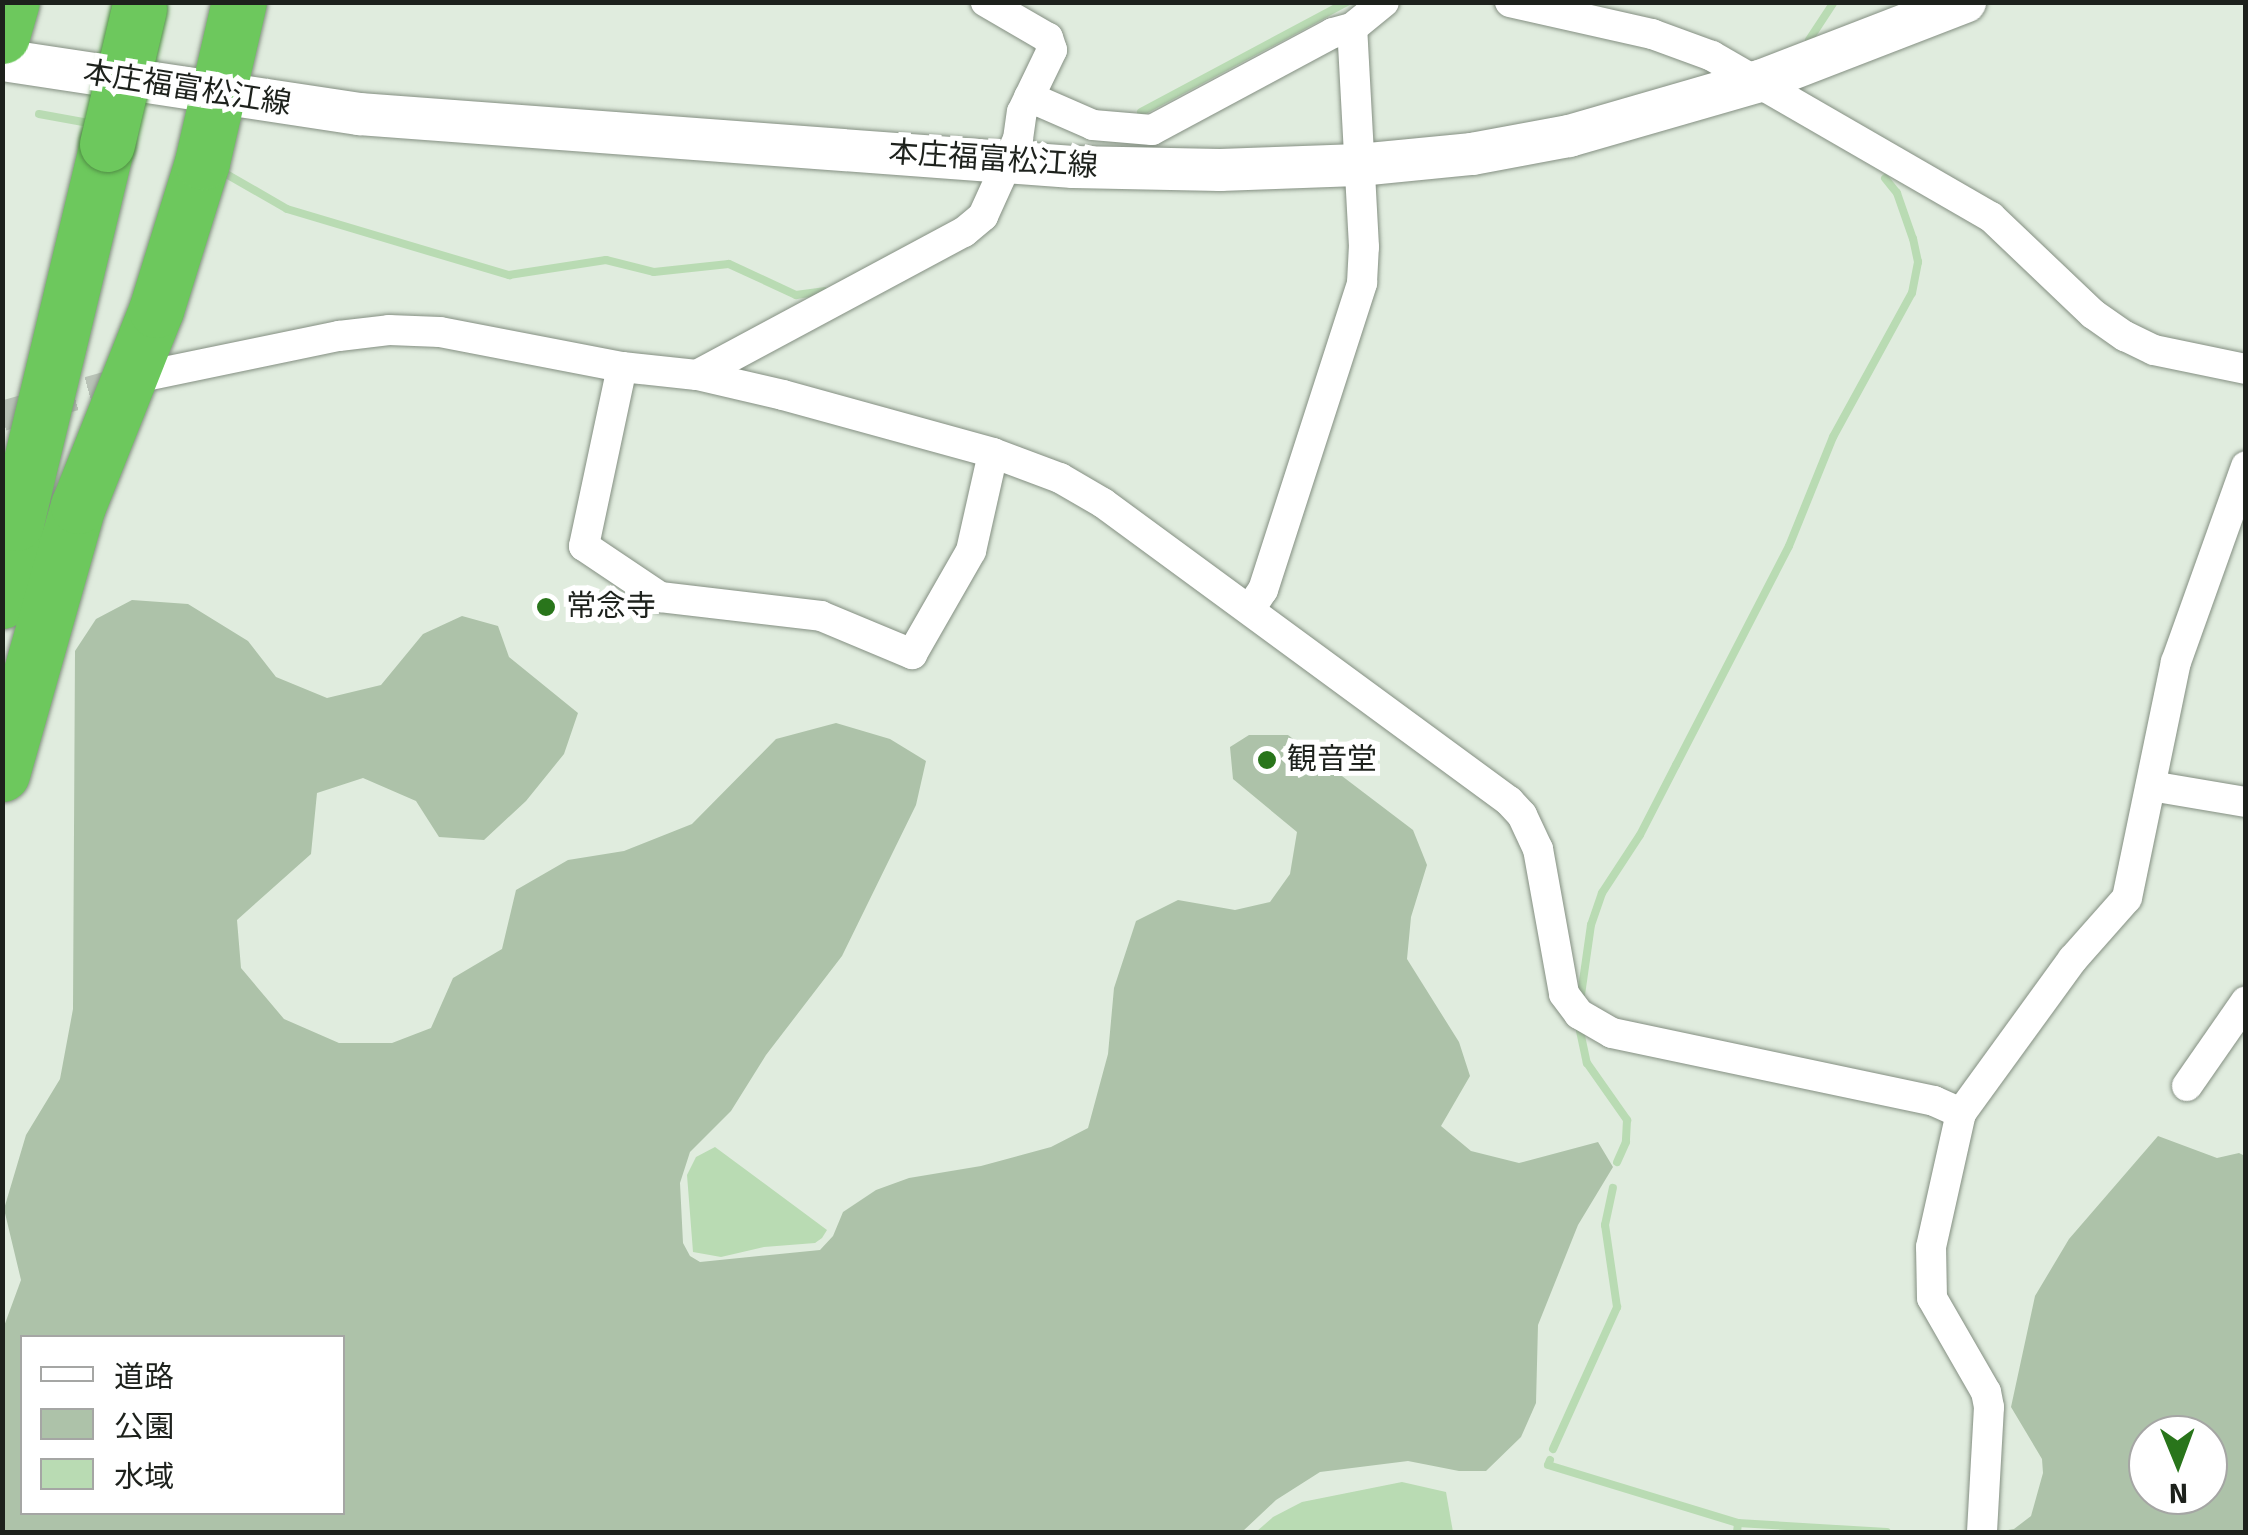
<!DOCTYPE html>
<html>
<head>
<meta charset="utf-8">
<style>
  body { margin:0 }
  #map { position:relative; width:2248px; height:1535px; overflow:hidden; background:#e0ecde; font-family:Signika,"Noto Sans JP",sans-serif }
  div>[style] { position:absolute }
  .green>* { inset:0; background:#adc2a9 }
  .water>* { inset:0; background:#b9dbb3 }
  .stream>* { height:8px; margin:-4px; padding:0 4px; transform-origin:4px; border-radius:4px; background:#b9dbb3 }
  .street-tunnel>* { height:30px; margin-top:-15px; transform-origin:0; background:repeating-linear-gradient(90deg,#b9c3b7 0 30px,transparent 0 45px) }
  .roads { filter:drop-shadow(0 0 2px #848f82) drop-shadow(0 0 2px #848f82) }
  .street>* { height:30px; margin:-15px; padding:0 15px; transform-origin:15px; border-radius:15px; background:#fff }
  .secondary>* { height:42px; margin:-21px; padding:0 21px; transform-origin:21px; border-radius:21px; background:#fff }
  .highway>* { height:55px; margin:-27.5px; padding:0 27.5px; transform-origin:27.5px; border-radius:27.5px; background:#6dc85d }
  .bridges { filter:drop-shadow(0 0 2px #518e46) drop-shadow(0 0 2px #518e46) }
  .highway-bridge>* { height:55px; margin:-27.5px; padding:0 27.5px; transform-origin:27.5px; border-radius:27.5px; background:#6dc85d }
  .dots>* { width:28px; height:28px; translate:-50% -50%; box-sizing:border-box; border:5px solid #fff; border-radius:50% }
  span { translate:-50% -50%; white-space:nowrap; text-align:center; line-height:1.15; -webkit-text-stroke:10px #fff; paint-order:stroke }
  .street-label { font-size:30px; color:#1d211c }
  .poi-label { font-size:30px; color:#1d211c }
  .left { translate:0 -50%; text-align:left }
  .frame { position:absolute; inset:0; border:5px solid #1d211c; pointer-events:none }
  .legend { position:absolute; left:20px; top:1335px; width:325px; height:180px; box-sizing:border-box; background:#fff; border:2px solid #a5a6a4; margin:0; padding:12px 18px; list-style:none; font-size:30px; color:#1d211c }
  .legend li { display:flex; align-items:center; gap:20px; height:50px }
  .legend b { width:50px; border:2px solid #a5a6a4 }
  .north { position:absolute; left:2128px; top:1415px; width:100px; height:100px; box-sizing:border-box; background:#fff; border:2px solid #a5a6a4; border-radius:50%; rotate:179deg; font-size:28px; font-weight:700; line-height:40px; text-align:center; color:#1d211c }
  .north::after { content:''; display:block; margin:auto; width:35px; height:45px; background:#29751b; clip-path:polygon(50% 0,100% 100%,50% 72%,0 100%) }
</style>
</head>
<body>
<div id="map">
  <div class="green">
    <div style="clip-path:polygon(evenodd,132px 600px,188px 604px,248px 641px,276px 677px,327px 698px,381px 685px,423px 634px,462px 616px,498px 626px,509px 657px,578px 713px,564px 754px,526px 801px,484px 840px,439px 837px,416px 801px,363px 778px,317px 793px,311px 854px,237px 920px,241px 968px,284px 1019px,339px 1043px,392px 1043px,431px 1028px,453px 978px,502px 949px,516px 890px,568px 860px,624px 851px,692px 824px,776px 739px,836px 723px,890px 739px,926px 761px,916px 805px,842px 956px,766px 1055px,731px 1111px,690px 1152px,680px 1183px,683px 1243px,690px 1256px,700px 1262px,820px 1250px,833px 1236px,843px 1212px,876px 1190px,909px 1178px,981px 1166px,1051px 1147px,1088px 1128px,1108px 1054px,1114px 988px,1136px 921px,1178px 900px,1235px 910px,1270px 902px,1290px 874px,1297px 832px,1233px 779px,1230px 747px,1249px 735px,1288px 735px,1413px 830px,1427px 865px,1411px 917px,1407px 959px,1459px 1042px,1470px 1076px,1441px 1126px,1471px 1151px,1519px 1163px,1598px 1142px,1613px 1167px,1578px 1225px,1538px 1325px,1536px 1403px,1521px 1437px,1486px 1471px,1459px 1471px,1408px 1461px,1320px 1472px,1276px 1500px,1242px 1532px,3px 1532px,3px 1329px,21px 1280px,4px 1209px,26px 1135px,60px 1079px,73px 1009px,75px 651px,96px 619px,132px 600px,22px 1338px,342px 1338px,342px 1512px,22px 1512px,22px 1338px)"></div>
    <div style="clip-path:polygon(evenodd,2158px 1136px,2217px 1158px,2239px 1153px,2245px 1156px,2245px 1532px,1996px 1532px,2014px 1529px,2031px 1516px,2043px 1473px,2042px 1459px,2011px 1407px,2035px 1296px,2069px 1239px,2158px 1136px,2148px 1435px,2208px 1435px,2208px 1495px,2148px 1495px,2148px 1435px)"></div>
  </div>
  <div class="water">
    <div style="clip-path:polygon(715px 1147px,827px 1230px,822px 1238px,815px 1243px,764px 1247px,721px 1257px,693px 1252px,687px 1175px,696px 1157px)"></div>
    <div style="clip-path:polygon(1402px 1482px,1446px 1492px,1453px 1532px,1256px 1532px,1273px 1517px,1302px 1502px)"></div>
  </div>
  <div class="stream">
    <div style="left:1809px;top:40px;width:45px;rotate:-56.7deg"></div>
    <div style="left:1141px;top:112px;width:234px;rotate:-28.1deg"></div>
    <div style="left:39px;top:114px;width:56px;rotate:10.3deg"></div>
    <div style="left:221px;top:171px;width:76px;rotate:29.9deg"></div>
    <div style="left:287px;top:209px;width:232px;rotate:16.6deg"></div>
    <div style="left:509px;top:275px;width:98px;rotate:-8.8deg"></div>
    <div style="left:606px;top:260px;width:49px;rotate:14deg"></div>
    <div style="left:654px;top:272px;width:75px;rotate:-6.1deg"></div>
    <div style="left:729px;top:264px;width:74px;rotate:24.8deg"></div>
    <div style="left:796px;top:295px;width:28px;rotate:-8deg"></div>
    <div style="left:1581px;top:995px;width:71px;rotate:-81.9deg"></div>
    <div style="left:1591px;top:925px;width:34px;rotate:-71deg"></div>
    <div style="left:1602px;top:893px;width:69px;rotate:-56.8deg"></div>
    <div style="left:1640px;top:835px;width:79px;rotate:-62.8deg"></div>
    <div style="left:1676px;top:765px;width:246px;rotate:-62.7deg"></div>
    <div style="left:1789px;top:546px;width:118px;rotate:-68deg"></div>
    <div style="left:1833px;top:437px;width:164px;rotate:-61.3deg"></div>
    <div style="left:1912px;top:293px;width:32px;rotate:-79deg"></div>
    <div style="left:1918px;top:262px;width:24px;rotate:-102deg"></div>
    <div style="left:1913px;top:239px;width:49px;rotate:-109.2deg"></div>
    <div style="left:1897px;top:193px;width:19px;rotate:-129deg"></div>
    <div style="left:1580px;top:1031px;width:33px;rotate:78deg"></div>
    <div style="left:1587px;top:1063px;width:70px;rotate:54.9deg"></div>
    <div style="left:1627px;top:1120px;width:22px;rotate:93deg"></div>
    <div style="left:1626px;top:1142px;width:22px;rotate:114deg"></div>
    <div style="left:1553px;top:1449px;width:156px;rotate:-65.7deg"></div>
    <div style="left:1617px;top:1307px;width:83px;rotate:-98.3deg"></div>
    <div style="left:1605px;top:1225px;width:38px;rotate:-78deg"></div>
    <div style="left:1550px;top:1460px;width:5px;rotate:112deg"></div>
    <div style="left:1548px;top:1465px;width:199px;rotate:17deg"></div>
    <div style="left:1738px;top:1523px;width:9px;rotate:96deg"></div>
    <div style="left:1738px;top:1523px;width:149px;rotate:3.5deg"></div>
  </div>
  <div class="street-tunnel">
    <div style="left:2px;top:416px;width:137px;rotate:-15.7deg"></div>
  </div>
  <div class="roads">
    <div class="street">
      <div style="left:1510px;top:2px;width:146px;rotate:12.7deg"></div>
      <div style="left:1652px;top:34px;width:64px;rotate:20.1deg"></div>
      <div style="left:1712px;top:56px;width:322px;rotate:30deg"></div>
      <div style="left:1991px;top:217px;width:141px;rotate:43.6deg"></div>
      <div style="left:2093px;top:314px;width:39px;rotate:35deg"></div>
      <div style="left:2125px;top:336px;width:32px;rotate:26deg"></div>
      <div style="left:2154px;top:350px;width:94px;rotate:11.7deg"></div>
      <div style="left:1029px;top:97px;width:70px;rotate:23.6deg"></div>
      <div style="left:1093px;top:125px;width:59px;rotate:4.8deg"></div>
      <div style="left:1152px;top:130px;width:205px;rotate:-28.2deg"></div>
      <div style="left:1333px;top:33px;width:20px;rotate:-15deg"></div>
      <div style="left:622px;top:367px;width:183px;rotate:102deg"></div>
      <div style="left:584px;top:546px;width:92px;rotate:33.9deg"></div>
      <div style="left:660px;top:597px;width:162px;rotate:6.7deg"></div>
      <div style="left:821px;top:616px;width:99px;rotate:22.7deg"></div>
      <div style="left:912px;top:654px;width:119px;rotate:-60.2deg"></div>
      <div style="left:971px;top:551px;width:100px;rotate:-77.3deg"></div>
      <div style="left:150px;top:375px;width:193px;rotate:-11.7deg"></div>
      <div style="left:339px;top:336px;width:50px;rotate:-6.8deg"></div>
      <div style="left:389px;top:330px;width:51px;rotate:2.2deg"></div>
      <div style="left:440px;top:332px;width:185px;rotate:10.9deg"></div>
      <div style="left:622px;top:367px;width:75px;rotate:6.1deg"></div>
      <div style="left:697px;top:375px;width:88px;rotate:13.1deg"></div>
      <div style="left:783px;top:395px;width:218px;rotate:15.4deg"></div>
      <div style="left:993px;top:453px;width:72px;rotate:20.5deg"></div>
      <div style="left:1060px;top:478px;width:50px;rotate:30.2deg"></div>
      <div style="left:1103px;top:503px;width:504px;rotate:36.28deg"></div>
      <div style="left:1509px;top:801px;width:19px;rotate:47deg"></div>
      <div style="left:1522px;top:815px;width:38px;rotate:65deg"></div>
      <div style="left:1538px;top:849px;width:147px;rotate:79.8deg"></div>
      <div style="left:1564px;top:994px;width:25px;rotate:53deg"></div>
      <div style="left:1579px;top:1014px;width:38px;rotate:30deg"></div>
      <div style="left:1612px;top:1033px;width:329px;rotate:11.9deg"></div>
      <div style="left:1934px;top:1101px;width:30px;rotate:24deg"></div>
      <div style="left:697px;top:375px;width:303px;rotate:-28.2deg"></div>
      <div style="left:964px;top:232px;width:25px;rotate:-40deg"></div>
      <div style="left:983px;top:216px;width:85px;rotate:-65.6deg"></div>
      <div style="left:1018px;top:139px;width:27px;rotate:-82deg"></div>
      <div style="left:1022px;top:112px;width:69px;rotate:-64.2deg"></div>
      <div style="left:1052px;top:50px;width:13px;rotate:-108deg"></div>
      <div style="left:1048px;top:38px;width:72px;rotate:-149.9deg"></div>
      <div style="left:1250px;top:609px;width:23px;rotate:-56deg"></div>
      <div style="left:1263px;top:590px;width:323px;rotate:-72.1deg"></div>
      <div style="left:1362px;top:283px;width:36px;rotate:-87deg"></div>
      <div style="left:1364px;top:247px;width:219px;rotate:-93.1deg"></div>
      <div style="left:1352px;top:28px;width:41px;rotate:-39.1deg"></div>
      <div style="left:2151px;top:786px;width:96px;rotate:9.6deg"></div>
      <div style="left:2187px;top:1086px;width:103px;rotate:-55.2deg"></div>
      <div style="left:1982px;top:1532px;width:125px;rotate:-86.8deg"></div>
      <div style="left:1989px;top:1407px;width:15px;rotate:-101deg"></div>
      <div style="left:1986px;top:1392px;width:108px;rotate:-119.9deg"></div>
      <div style="left:1932px;top:1298px;width:51px;rotate:-91.1deg"></div>
      <div style="left:1931px;top:1247px;width:137px;rotate:-77.4deg"></div>
      <div style="left:1961px;top:1113px;width:190px;rotate:-54deg"></div>
      <div style="left:2073px;top:959px;width:81px;rotate:-48.5deg"></div>
      <div style="left:2127px;top:898px;width:241px;rotate:-78.3deg"></div>
      <div style="left:2176px;top:662px;width:208px;rotate:-70.3deg"></div>
    </div>
    <div class="secondary">
      <div style="left:2px;top:60px;width:361px;rotate:8.6deg"></div>
      <div style="left:359px;top:114px;width:716px;rotate:4.25deg"></div>
      <div style="left:1073px;top:167px;width:147px;rotate:1.2deg"></div>
      <div style="left:1220px;top:170px;width:139px;rotate:-2.1deg"></div>
      <div style="left:1359px;top:165px;width:114px;rotate:-5.6deg"></div>
      <div style="left:1472px;top:154px;width:99px;rotate:-10.5deg"></div>
      <div style="left:1569px;top:136px;width:199px;rotate:-16.1deg"></div>
      <div style="left:1760px;top:81px;width:220px;rotate:-21.1deg"></div>
    </div>
    <div class="highway">
      <div style="left:2px;top:36px;width:35px;rotate:-74deg"></div>
      <div style="left:2px;top:601px;width:79px;rotate:-79.8deg"></div>
      <div style="left:16px;top:523px;width:390px;rotate:-76.5deg"></div>
      <div style="left:2px;top:774px;width:279px;rotate:-74.2deg"></div>
      <div style="left:78px;top:506px;width:211px;rotate:-68.3deg"></div>
      <div style="left:156px;top:310px;width:155px;rotate:-72.7deg"></div>
      <div style="left:202px;top:162px;width:164px;rotate:-77deg"></div>
    </div>
  </div>
  <div class="bridges">
    <div class="highway-bridge">
      <div style="left:107px;top:144px;width:139px;rotate:-76.7deg"></div>
    </div>
  </div>
  <div class="dots">
    <div style="left:546px;top:607px;background:#29751b"></div>
    <div style="left:1267px;top:760px;background:#29751b"></div>
  </div>
  <div class="street-label">
    <span style="left:187px;top:89px;rotate:9deg">本庄福富松江線</span>
    <span style="left:993px;top:160px;rotate:4deg">本庄福富松江線</span>
  </div>
  <div class="poi-label">
    <span class="left" style="left:566px;top:607px">常念寺</span>
    <span class="left" style="left:1287px;top:760px">観音堂</span>
  </div>
  <div class="frame"></div>
  <ul class="legend">
  <li><b style="height:12px;background:#fff"></b>道路</li>
  <li><b style="height:28px;background:#adc2a9"></b>公園</li>
  <li><b style="height:28px;background:#b9dbb3"></b>水域</li>
  </ul>
  <div class="north">N</div>
</div>
</body>
</html>
